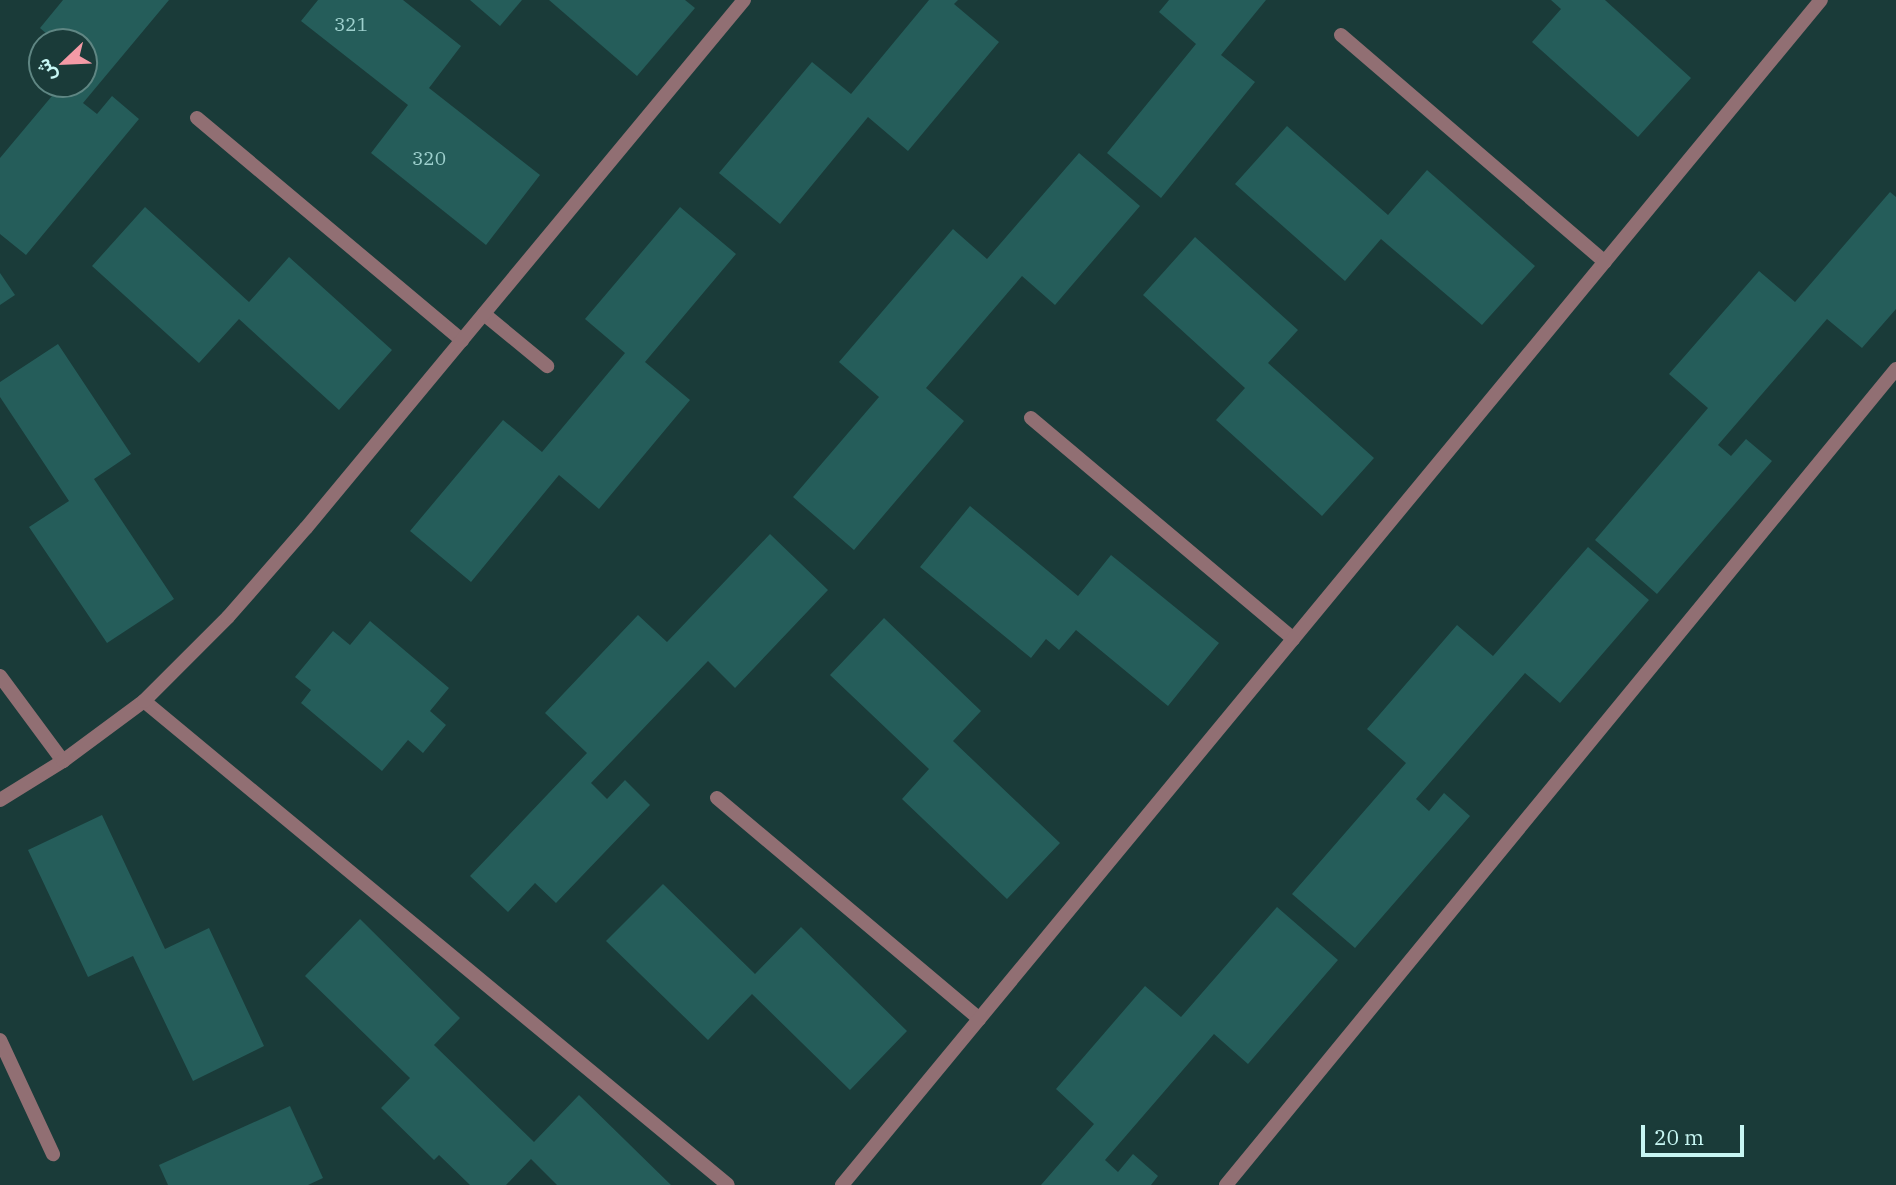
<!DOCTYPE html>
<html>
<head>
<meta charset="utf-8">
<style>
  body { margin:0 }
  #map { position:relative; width:1896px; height:1185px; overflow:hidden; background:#1a3b39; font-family:"IBM Plex Serif",Vazirmatn,serif }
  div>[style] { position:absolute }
  .building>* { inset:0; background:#255d5a }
  .lane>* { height:14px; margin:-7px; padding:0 7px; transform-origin:7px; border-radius:7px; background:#916f73 }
  .street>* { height:14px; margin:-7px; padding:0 7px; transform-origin:7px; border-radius:7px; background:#916f73 }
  span { translate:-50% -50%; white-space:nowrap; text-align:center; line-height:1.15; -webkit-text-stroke:6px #1a3b39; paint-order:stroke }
  .number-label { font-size:19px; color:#9ed0cd }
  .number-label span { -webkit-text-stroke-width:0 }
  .north { position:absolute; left:28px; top:28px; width:70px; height:70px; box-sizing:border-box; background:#1a3b39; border:2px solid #5f8683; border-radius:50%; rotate:247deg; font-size:19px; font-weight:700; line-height:28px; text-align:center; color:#c7f6f3 }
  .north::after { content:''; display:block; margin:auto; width:24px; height:32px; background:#f49aa6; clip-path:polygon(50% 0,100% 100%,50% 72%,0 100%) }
  .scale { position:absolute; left:1641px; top:1125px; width:103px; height:32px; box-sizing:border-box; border:4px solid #c7f6f3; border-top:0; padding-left:9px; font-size:21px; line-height:24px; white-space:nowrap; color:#c7f6f3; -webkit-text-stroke:5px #1a3b39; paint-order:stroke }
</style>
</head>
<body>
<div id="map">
  <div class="building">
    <div style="clip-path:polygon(63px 0,169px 0,83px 103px,97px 114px,112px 96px,139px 119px,26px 255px,0 234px,0 158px,62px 84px,84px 84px,84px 42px,56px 42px,40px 28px)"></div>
    <div style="clip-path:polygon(318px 0,403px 0,461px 46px,429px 88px,540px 175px,486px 245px,371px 153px,408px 105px,301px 21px)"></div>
    <div style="clip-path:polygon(470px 0,522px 0,500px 26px)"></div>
    <div style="clip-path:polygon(549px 0,685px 0,695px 8px,637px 76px)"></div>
    <div style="clip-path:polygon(929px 0,958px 0,954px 4px,999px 42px,908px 151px,868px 117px,780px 224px,719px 173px,812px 62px,851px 94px)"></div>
    <div style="clip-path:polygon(1169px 0,1266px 0,1221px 55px,1255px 82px,1161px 198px,1107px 153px,1196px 44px,1159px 12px)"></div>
    <div style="clip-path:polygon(1551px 0,1605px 0,1691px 78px,1638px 137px,1532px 42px,1561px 9px)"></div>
    <div style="clip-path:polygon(1287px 126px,1388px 215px,1427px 170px,1535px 266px,1482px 325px,1381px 239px,1345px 281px,1235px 184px)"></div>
    <div style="clip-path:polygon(1079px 153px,1140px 206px,1055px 305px,1022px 276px,926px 388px,964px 421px,854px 550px,793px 497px,879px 397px,839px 362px,953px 229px,987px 259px)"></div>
    <div style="clip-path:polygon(1890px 192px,1896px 197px,1896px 309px,1862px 348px,1827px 319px,1718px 445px,1731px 456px,1746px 439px,1772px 461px,1657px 594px,1595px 540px,1708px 408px,1669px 374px,1759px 271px,1795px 302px)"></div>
    <div style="clip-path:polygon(145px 207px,249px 302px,289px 257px,392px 350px,339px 410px,239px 319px,199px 363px,92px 266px)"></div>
    <div style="clip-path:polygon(680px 207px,736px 254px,645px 362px,690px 400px,599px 509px,559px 475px,471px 582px,410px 531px,503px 420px,542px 452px,625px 353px,585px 319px)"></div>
    <div style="clip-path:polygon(1195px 237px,1298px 330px,1268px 363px,1374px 458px,1322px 516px,1216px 420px,1245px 388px,1143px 295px)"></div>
    <div style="clip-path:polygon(0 273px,15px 295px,0 305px)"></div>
    <div style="clip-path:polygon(58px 344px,131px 454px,94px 479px,174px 599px,107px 643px,29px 527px,69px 501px,0 397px,0 382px)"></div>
    <div style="clip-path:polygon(970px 506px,1078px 596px,1111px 555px,1219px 643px,1168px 706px,1076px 630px,1059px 650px,1046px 639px,1031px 658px,920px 567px)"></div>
    <div style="clip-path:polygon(770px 534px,828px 590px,735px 688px,708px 661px,591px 783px,607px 799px,625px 780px,650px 805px,556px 903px,535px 883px,508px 912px,470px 876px,587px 753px,545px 713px,638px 615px,667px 642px)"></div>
    <div style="clip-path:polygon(1588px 547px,1649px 600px,1560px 703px,1525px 673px,1416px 799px,1429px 811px,1444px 793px,1470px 816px,1355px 948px,1292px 894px,1406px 763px,1367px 729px,1457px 625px,1493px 656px)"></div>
    <div style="clip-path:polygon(884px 618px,981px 711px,953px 741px,1060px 843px,1007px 899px,902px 799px,929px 769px,830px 675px)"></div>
    <div style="clip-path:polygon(370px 621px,449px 688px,430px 711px,446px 725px,423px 753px,408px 740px,382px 771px,301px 703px,311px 690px,295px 677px,333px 631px,350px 645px)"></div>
    <div style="clip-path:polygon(102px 815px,165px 949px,209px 928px,264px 1046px,193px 1081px,133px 956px,88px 977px,28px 850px)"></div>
    <div style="clip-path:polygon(663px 884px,755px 974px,801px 927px,907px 1031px,850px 1090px,752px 994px,708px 1040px,606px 941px)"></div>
    <div style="clip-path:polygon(1277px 907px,1338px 960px,1248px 1064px,1214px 1034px,1105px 1160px,1118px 1172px,1133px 1154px,1158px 1176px,1151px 1185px,1041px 1185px,1094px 1124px,1056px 1089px,1145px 986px,1181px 1017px)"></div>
    <div style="clip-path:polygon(360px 919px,460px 1018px,434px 1045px,534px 1142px,579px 1095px,671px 1185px,557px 1185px,531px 1159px,506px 1185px,470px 1185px,439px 1155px,434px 1160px,381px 1108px,410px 1078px,305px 976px)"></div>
    <div style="clip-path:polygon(290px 1106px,323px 1178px,308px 1185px,168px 1185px,159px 1165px)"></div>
  </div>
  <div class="lane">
    <div style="left:1341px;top:35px;width:348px;rotate:40.7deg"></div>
    <div style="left:197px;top:118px;width:346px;rotate:40deg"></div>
    <div style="left:484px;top:314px;width:82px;rotate:39.5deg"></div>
    <div style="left:1031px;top:418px;width:343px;rotate:40.1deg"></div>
    <div style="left:0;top:676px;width:106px;rotate:53.5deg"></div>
    <div style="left:717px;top:798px;width:343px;rotate:40.1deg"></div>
    <div style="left:0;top:1040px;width:126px;rotate:65.1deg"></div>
  </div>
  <div class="street">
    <div style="left:144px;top:701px;width:758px;rotate:39.65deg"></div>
    <div style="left:0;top:800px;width:74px;rotate:-31.8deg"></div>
    <div style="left:63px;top:761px;width:101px;rotate:-36.5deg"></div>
    <div style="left:144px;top:701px;width:119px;rotate:-45deg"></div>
    <div style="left:228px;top:617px;width:118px;rotate:-48.8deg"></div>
    <div style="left:306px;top:528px;width:686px;rotate:-50.32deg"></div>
    <div style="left:842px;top:1185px;width:1537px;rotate:-50.44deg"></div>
    <div style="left:1226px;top:1185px;width:1056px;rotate:-50.61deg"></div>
  </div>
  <div class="number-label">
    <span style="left:351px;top:25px">321</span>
    <span style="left:429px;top:159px">320</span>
  </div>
  <div class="north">ش</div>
  <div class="scale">20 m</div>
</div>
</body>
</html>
